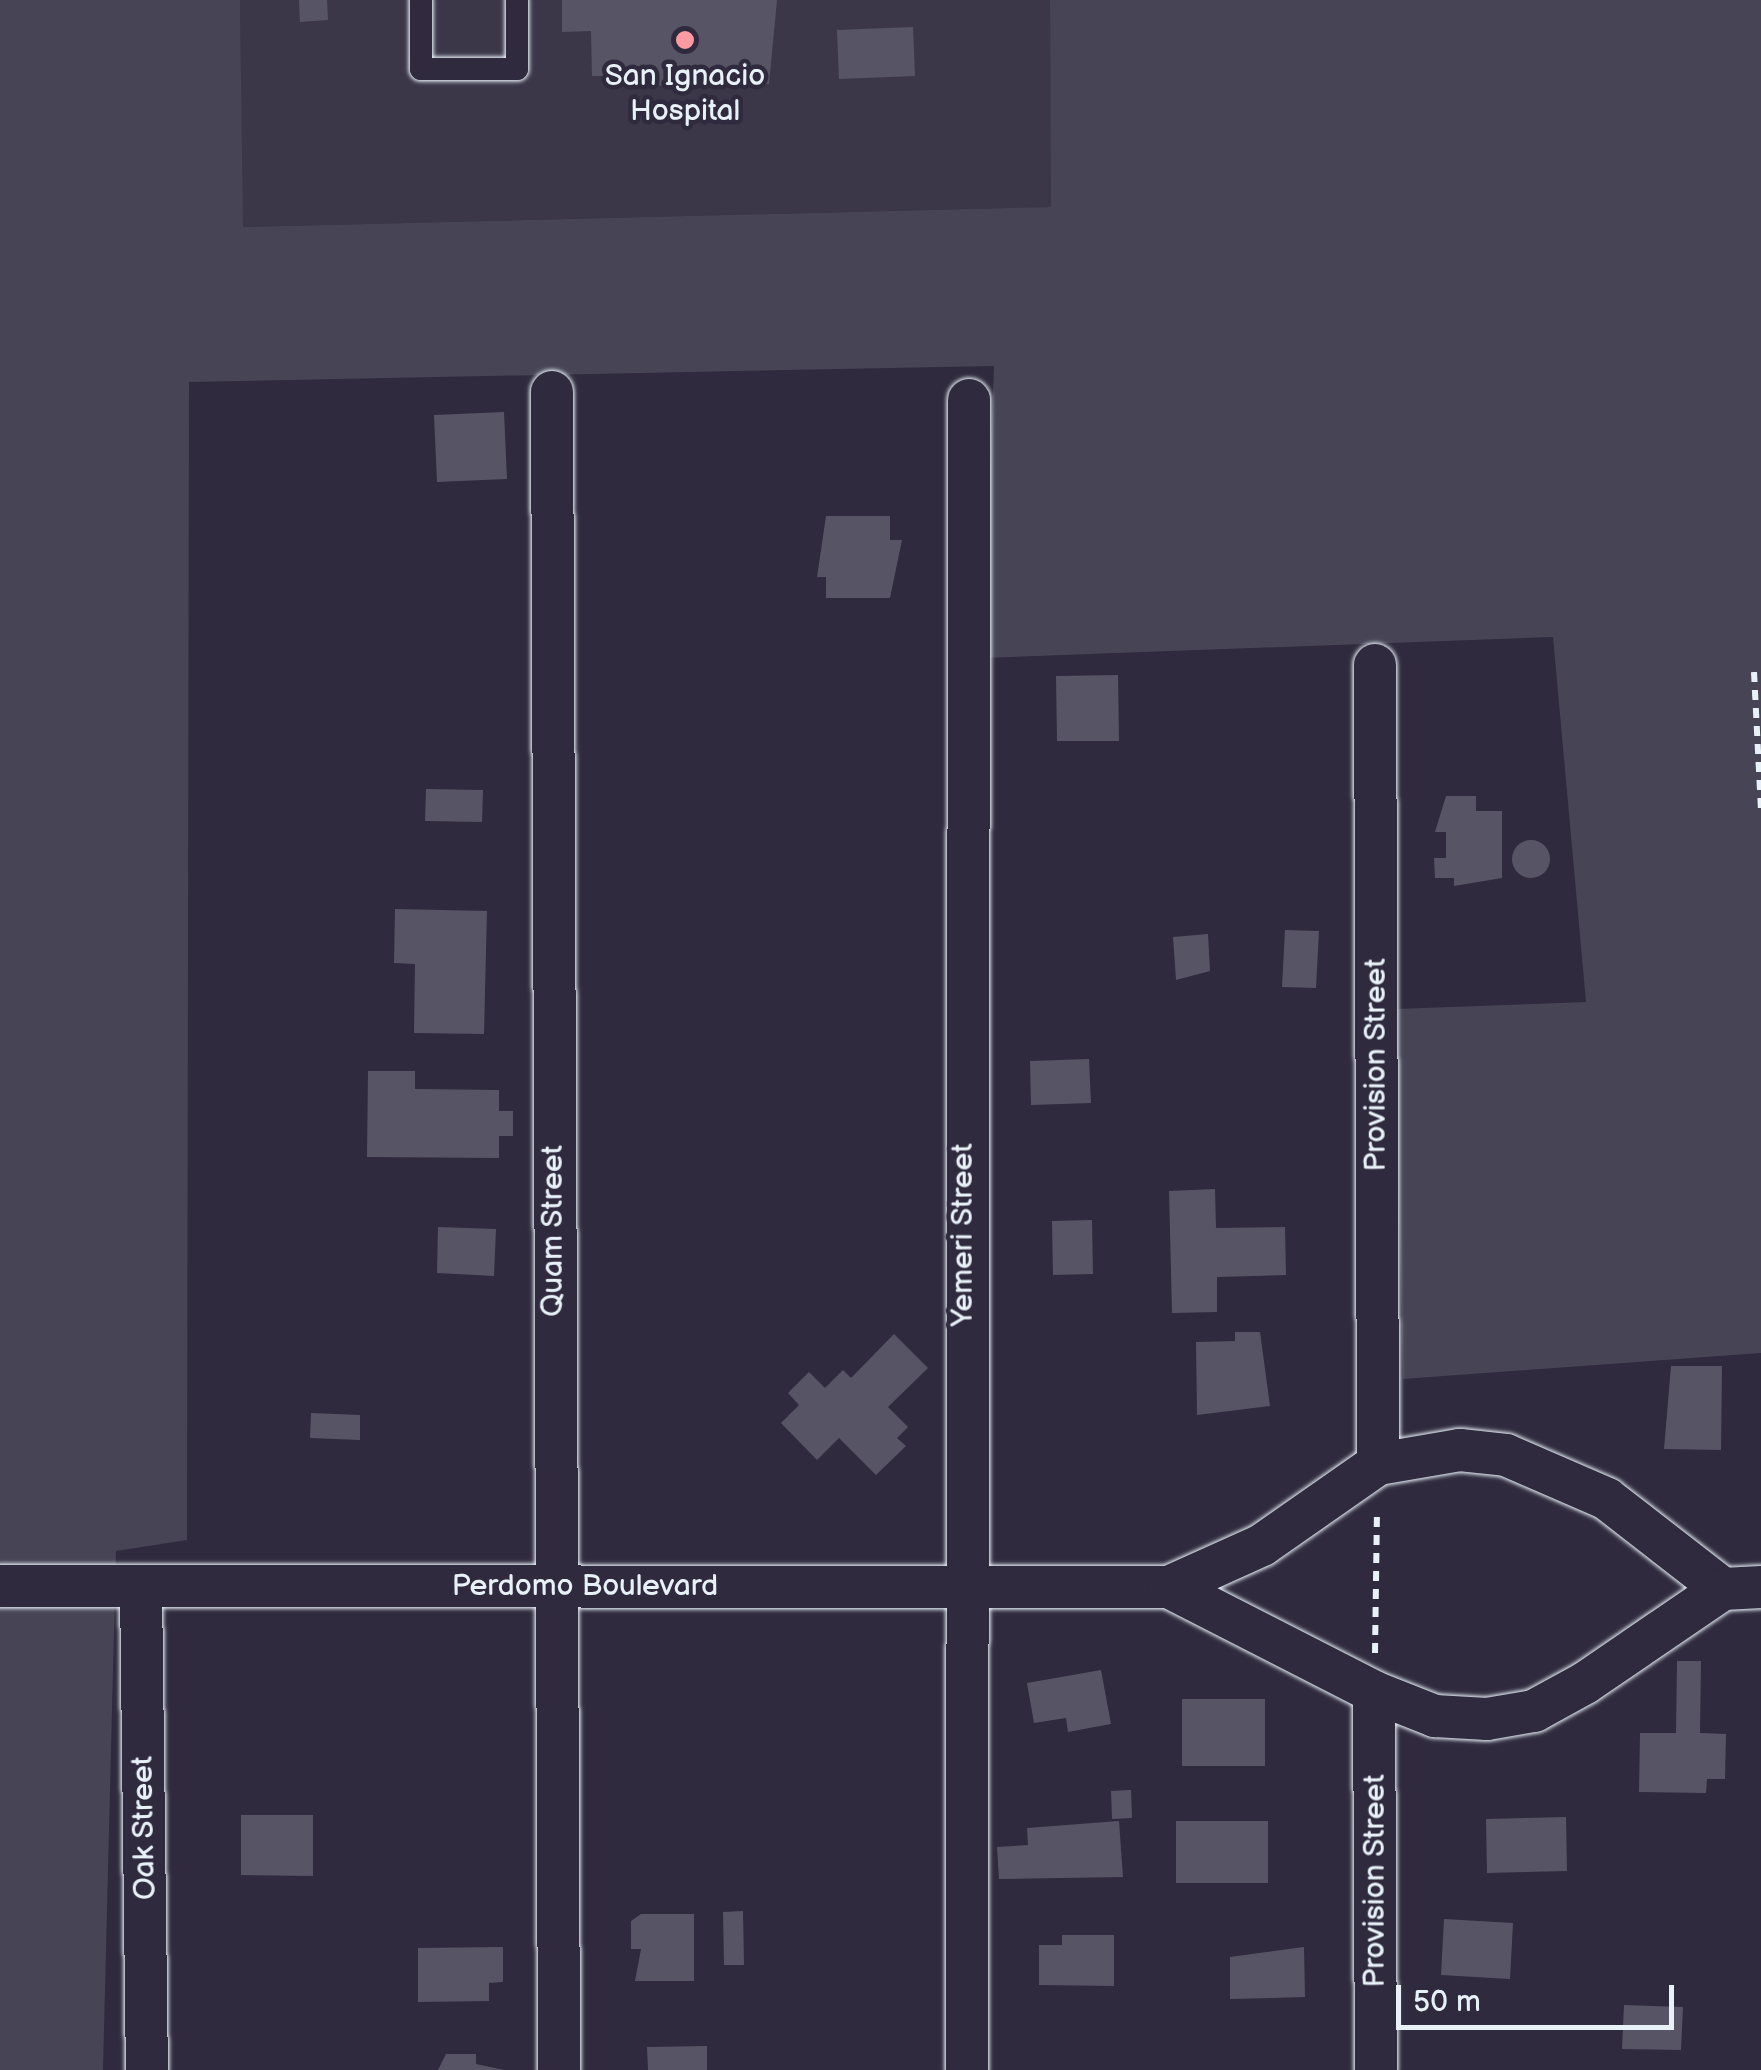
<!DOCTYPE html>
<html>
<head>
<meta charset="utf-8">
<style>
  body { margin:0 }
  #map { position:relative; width:1761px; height:2070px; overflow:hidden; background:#2f2a3d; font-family:"Balsamiq Sans",sans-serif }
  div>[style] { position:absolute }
  .built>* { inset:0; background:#3b3749 }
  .green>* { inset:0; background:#464455 }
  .building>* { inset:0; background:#575565 }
  .round { border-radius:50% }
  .path>* { height:6px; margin-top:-3px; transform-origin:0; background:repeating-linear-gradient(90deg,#e8f1f8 0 10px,transparent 0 18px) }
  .roads { filter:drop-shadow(0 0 2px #e8f1f8) drop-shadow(0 0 2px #e8f1f8) }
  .service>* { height:22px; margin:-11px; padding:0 11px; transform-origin:11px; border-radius:11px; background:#2f2a3d }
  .minor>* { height:42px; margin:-21px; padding:0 21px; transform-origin:21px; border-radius:21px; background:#2f2a3d }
  .dots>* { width:28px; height:28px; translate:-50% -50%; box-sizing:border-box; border:5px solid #2f2a3d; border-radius:50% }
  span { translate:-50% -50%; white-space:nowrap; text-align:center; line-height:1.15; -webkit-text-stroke:9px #2f2a3d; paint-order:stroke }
  .poi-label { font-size:30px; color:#e8f1f8 }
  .street-label { font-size:30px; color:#e8f1f8 }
  .scale { position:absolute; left:1396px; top:1985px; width:278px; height:45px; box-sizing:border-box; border:5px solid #e8f1f8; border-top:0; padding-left:12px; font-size:30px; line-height:35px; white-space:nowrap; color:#e8f1f8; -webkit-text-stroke:8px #2f2a3d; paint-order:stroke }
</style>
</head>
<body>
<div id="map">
  <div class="built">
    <div style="clip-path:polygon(240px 0,1050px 0,1052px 207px,242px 227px)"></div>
  </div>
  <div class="green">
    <div style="clip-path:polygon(0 0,240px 0,243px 227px,1051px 207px,1050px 0,1761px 0,1761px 1353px,1403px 1379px,1395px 1009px,1586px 1002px,1553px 637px,983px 658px,994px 366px,189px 382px,187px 1540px,116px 1551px,103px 2070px,0 2070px)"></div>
  </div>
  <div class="building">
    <div style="clip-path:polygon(299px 0,327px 0,328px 20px,300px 22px)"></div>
    <div style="clip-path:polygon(562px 0,777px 0,769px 84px,624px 86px,624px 76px,592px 76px,591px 31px,562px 32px)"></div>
    <div style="clip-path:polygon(913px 27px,915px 76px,839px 79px,837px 30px)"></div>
    <div style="clip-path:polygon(504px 412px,507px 479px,437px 482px,434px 415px)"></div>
    <div style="clip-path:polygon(826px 516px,890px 516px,890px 540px,902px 540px,890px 598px,826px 598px,826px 577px,817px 577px)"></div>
    <div style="clip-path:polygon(1118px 675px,1119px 741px,1057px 741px,1056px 676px)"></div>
    <div style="clip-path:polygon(426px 789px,483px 790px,482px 822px,425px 821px)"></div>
    <div style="clip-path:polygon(1446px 796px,1476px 796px,1476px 811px,1502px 811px,1502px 878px,1454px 886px,1454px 878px,1435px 878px,1434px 858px,1446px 858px,1446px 832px,1435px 832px)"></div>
    <div class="round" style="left:1512px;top:840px;width:38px;height:38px"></div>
    <div style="clip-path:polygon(395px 909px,487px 911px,484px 1034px,414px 1033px,415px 964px,394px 963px)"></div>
    <div style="clip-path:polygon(1285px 930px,1319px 931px,1316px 988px,1282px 987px)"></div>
    <div style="clip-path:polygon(1208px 934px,1210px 971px,1176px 980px,1173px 937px)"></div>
    <div style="clip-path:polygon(1089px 1059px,1091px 1103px,1031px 1105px,1030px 1061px)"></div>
    <div style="clip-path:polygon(368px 1071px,415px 1071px,415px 1089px,499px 1090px,499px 1111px,513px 1111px,513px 1136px,499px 1136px,499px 1158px,367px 1157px)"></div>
    <div style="clip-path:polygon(1215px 1189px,1216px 1228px,1285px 1227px,1286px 1275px,1217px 1277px,1217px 1312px,1172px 1313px,1169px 1191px)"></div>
    <div style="clip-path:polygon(1092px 1220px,1093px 1274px,1053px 1275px,1052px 1221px)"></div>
    <div style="clip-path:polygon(438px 1227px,496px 1229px,494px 1276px,437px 1273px)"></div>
    <div style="clip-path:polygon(1235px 1332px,1260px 1332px,1270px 1406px,1197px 1415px,1196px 1342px,1235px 1341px)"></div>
    <div style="clip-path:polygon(894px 1334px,928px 1368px,888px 1407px,908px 1427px,897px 1438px,906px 1446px,876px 1475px,839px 1438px,817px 1460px,781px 1423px,799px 1405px,788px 1393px,809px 1372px,825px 1388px,843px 1370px,851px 1378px)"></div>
    <div style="clip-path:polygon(1671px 1366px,1722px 1366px,1721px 1450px,1664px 1449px)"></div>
    <div style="clip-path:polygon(311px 1413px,360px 1415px,360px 1440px,310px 1438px)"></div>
    <div style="clip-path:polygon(1677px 1661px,1701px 1661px,1700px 1733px,1726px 1734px,1725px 1779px,1707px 1779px,1706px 1793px,1639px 1792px,1640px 1733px,1676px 1733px)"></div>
    <div style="clip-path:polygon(1101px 1670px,1111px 1724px,1068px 1732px,1066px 1718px,1034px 1723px,1027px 1683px)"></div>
    <div style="clip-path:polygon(1182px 1699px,1265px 1699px,1265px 1766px,1182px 1766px)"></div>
    <div style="clip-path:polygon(1131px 1790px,1132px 1818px,1112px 1819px,1111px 1791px)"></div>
    <div style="clip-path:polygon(241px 1815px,313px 1815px,313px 1876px,241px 1875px)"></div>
    <div style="clip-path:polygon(1566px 1817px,1567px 1871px,1487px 1873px,1486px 1819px)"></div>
    <div style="clip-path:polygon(1119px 1821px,1123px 1877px,999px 1879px,997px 1847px,1028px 1845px,1027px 1828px)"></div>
    <div style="clip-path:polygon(1176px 1821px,1268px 1821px,1268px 1883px,1176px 1883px)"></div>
    <div style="clip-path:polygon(743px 1911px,744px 1965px,724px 1965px,723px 1912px)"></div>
    <div style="clip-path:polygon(641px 1914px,694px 1914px,694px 1981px,635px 1981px,641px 1949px,631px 1949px,631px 1921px)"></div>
    <div style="clip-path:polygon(1444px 1919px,1513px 1923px,1510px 1979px,1441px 1975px)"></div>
    <div style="clip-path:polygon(1062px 1935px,1114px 1935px,1114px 1986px,1039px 1985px,1039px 1945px,1062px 1945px)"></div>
    <div style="clip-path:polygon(503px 1947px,503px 1982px,489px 1983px,489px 2001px,418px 2002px,418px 1948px)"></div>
    <div style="clip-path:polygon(1304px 1947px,1305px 1997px,1230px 1999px,1230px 1957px)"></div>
    <div style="clip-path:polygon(1624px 2005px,1683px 2007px,1681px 2050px,1622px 2049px)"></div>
    <div style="clip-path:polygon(707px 2046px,707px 2070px,648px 2070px,647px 2047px)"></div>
    <div style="clip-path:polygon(446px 2054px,476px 2054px,476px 2064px,504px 2070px,438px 2070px)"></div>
  </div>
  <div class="path">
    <div style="left:1754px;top:672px;width:137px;rotate:87.1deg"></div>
    <div style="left:1375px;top:1653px;width:143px;rotate:-89.2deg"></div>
  </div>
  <div class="roads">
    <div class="service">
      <div style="left:421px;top:0;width:69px;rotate:90deg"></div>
      <div style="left:421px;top:69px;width:96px"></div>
      <div style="left:517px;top:69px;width:69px;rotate:-90deg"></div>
    </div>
    <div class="minor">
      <div style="left:552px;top:392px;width:1678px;rotate:89.76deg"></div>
      <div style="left:1375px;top:665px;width:799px;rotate:89.78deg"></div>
      <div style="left:0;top:1586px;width:1169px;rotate:0.05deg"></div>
      <div style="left:1169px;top:1587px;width:102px;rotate:-24.3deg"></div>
      <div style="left:1262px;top:1545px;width:141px;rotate:-34.9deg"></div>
      <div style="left:1378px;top:1464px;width:83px;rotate:-9.7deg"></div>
      <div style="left:1460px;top:1450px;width:46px;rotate:6.2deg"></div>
      <div style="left:1506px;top:1455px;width:110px;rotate:23.5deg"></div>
      <div style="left:1607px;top:1499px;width:147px;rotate:37.8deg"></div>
      <div style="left:141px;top:1586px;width:484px;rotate:89.3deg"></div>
      <div style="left:1169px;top:1587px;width:230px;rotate:27.1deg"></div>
      <div style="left:1374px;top:1692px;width:66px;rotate:21.5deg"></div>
      <div style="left:1435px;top:1716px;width:52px;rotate:3.3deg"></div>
      <div style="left:1487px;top:1719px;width:48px;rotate:-9.7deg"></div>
      <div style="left:1534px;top:1711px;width:58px;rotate:-28.8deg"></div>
      <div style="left:1585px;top:1683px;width:167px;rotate:-34.3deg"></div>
      <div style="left:1723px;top:1589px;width:38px;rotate:-3deg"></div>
      <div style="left:1374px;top:1692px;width:378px;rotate:89.7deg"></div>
      <div style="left:967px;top:2070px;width:1670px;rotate:-89.93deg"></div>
    </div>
  </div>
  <div class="dots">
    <div style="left:685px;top:40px;background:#ff9aa2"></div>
  </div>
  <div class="poi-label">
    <span style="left:685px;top:93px">San Ignacio<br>Hospital</span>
  </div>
  <div class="street-label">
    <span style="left:1376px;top:1065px;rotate:-90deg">Provision Street</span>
    <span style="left:553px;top:1231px;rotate:-90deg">Quam Street</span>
    <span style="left:963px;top:1235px;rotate:-90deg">Yemeri Street</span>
    <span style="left:585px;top:1586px">Perdomo Boulevard</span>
    <span style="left:144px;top:1828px;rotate:-91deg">Oak Street</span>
    <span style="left:1375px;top:1881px;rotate:-90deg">Provision Street</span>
  </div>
  <div class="scale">50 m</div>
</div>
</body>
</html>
